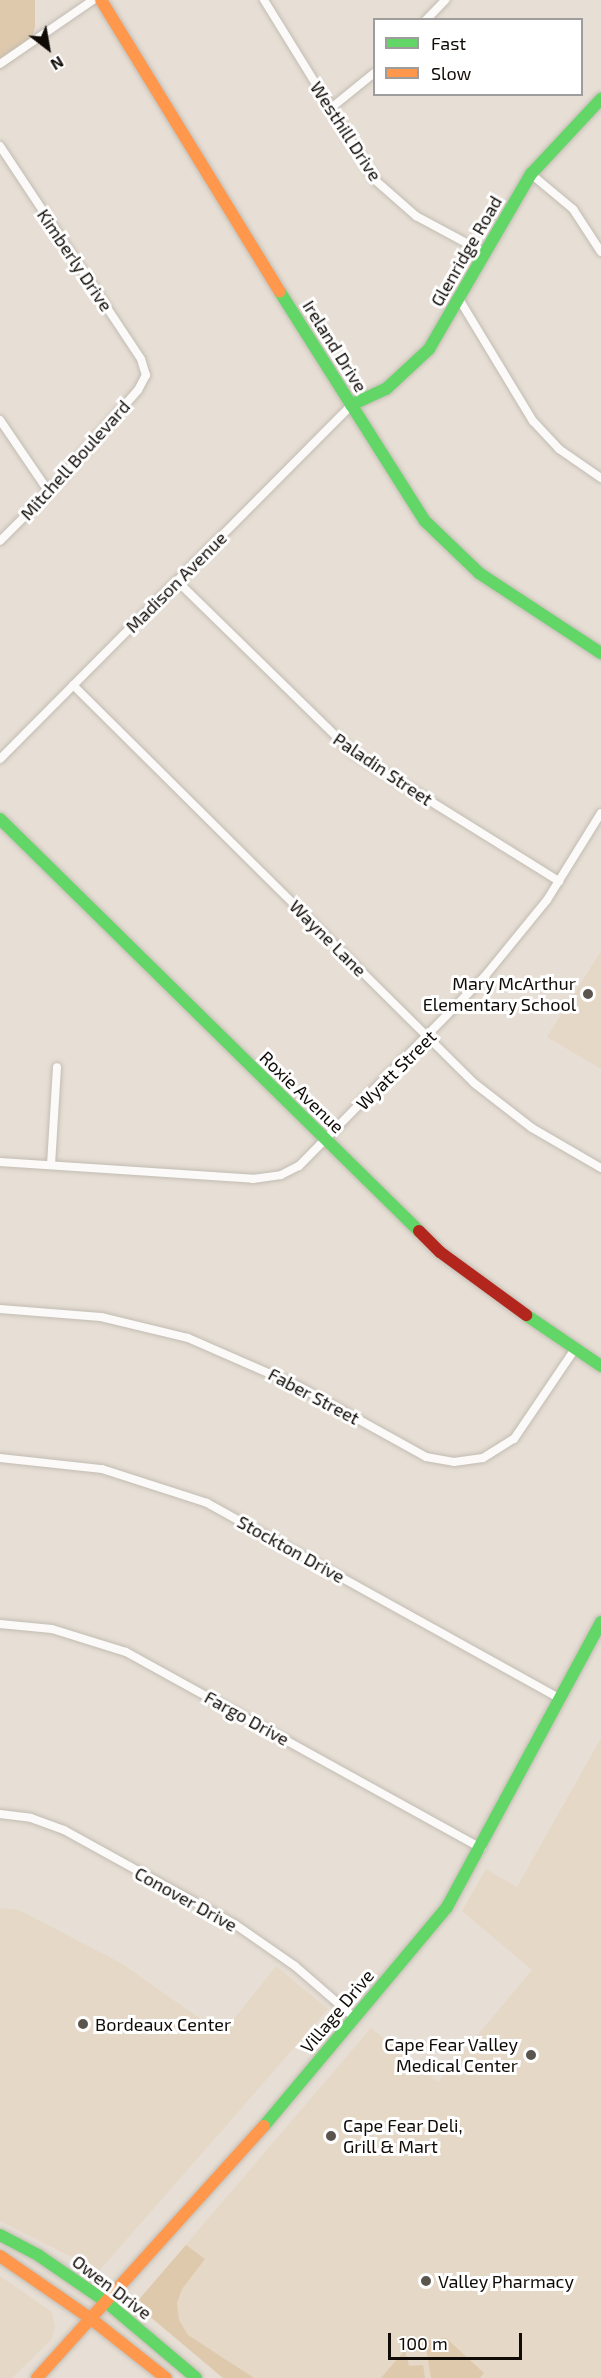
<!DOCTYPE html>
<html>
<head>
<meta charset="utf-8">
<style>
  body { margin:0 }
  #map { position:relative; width:601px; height:2378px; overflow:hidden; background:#e7dfd5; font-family:"Exo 2",sans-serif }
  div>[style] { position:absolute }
  .built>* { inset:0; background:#e6d8c6 }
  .green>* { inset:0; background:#dec9ad }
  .roads { filter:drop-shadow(0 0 2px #c2bcb3) drop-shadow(0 0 2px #c2bcb3) }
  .street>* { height:8px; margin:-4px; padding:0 4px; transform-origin:4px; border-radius:4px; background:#fbfaf9 }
  .fast>* { height:12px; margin:-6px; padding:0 6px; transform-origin:6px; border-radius:6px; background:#63d668 }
  .slow>* { height:12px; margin:-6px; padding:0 6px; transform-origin:6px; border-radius:6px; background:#ff974d }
  .jam>* { height:12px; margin:-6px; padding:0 6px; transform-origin:6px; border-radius:6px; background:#b3261e }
  .dots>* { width:16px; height:16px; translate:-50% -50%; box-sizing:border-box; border:3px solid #fff; border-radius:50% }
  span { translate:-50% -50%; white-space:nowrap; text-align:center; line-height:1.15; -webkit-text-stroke:6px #fff; paint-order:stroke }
  .street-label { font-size:18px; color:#100b06 }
  .poi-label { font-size:18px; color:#100b06 }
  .right { translate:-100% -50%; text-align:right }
  .left { translate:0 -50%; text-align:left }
  .legend { position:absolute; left:373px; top:18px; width:210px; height:78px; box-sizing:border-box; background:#fff; border:2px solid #9f9d9b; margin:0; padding:8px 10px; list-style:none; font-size:18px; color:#100b06 }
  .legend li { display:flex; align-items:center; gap:12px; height:30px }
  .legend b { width:30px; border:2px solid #9f9d9b }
  .north { position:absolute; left:18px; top:18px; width:60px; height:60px; -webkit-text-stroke:4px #fff; paint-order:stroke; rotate:149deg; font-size:16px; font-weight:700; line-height:24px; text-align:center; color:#100b06 }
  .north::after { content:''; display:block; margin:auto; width:21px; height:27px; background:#100b06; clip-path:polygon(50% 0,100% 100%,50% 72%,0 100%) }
  .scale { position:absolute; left:388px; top:2333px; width:134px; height:27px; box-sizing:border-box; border:3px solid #100b06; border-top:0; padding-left:8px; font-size:18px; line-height:21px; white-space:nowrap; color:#100b06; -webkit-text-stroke:4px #fff; paint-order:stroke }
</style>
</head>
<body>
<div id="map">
  <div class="built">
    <div style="clip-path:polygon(601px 951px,601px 1069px,547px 1037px)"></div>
    <div style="clip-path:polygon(601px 1738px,601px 2378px,223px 2378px,135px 2304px,371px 2028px,438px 2082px,532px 1970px,462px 1911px,486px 1869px,517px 1887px)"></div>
    <div style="clip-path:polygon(0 1908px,19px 1910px,121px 1963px,222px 2034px,276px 1966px,328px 2009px,99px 2271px,0 2221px)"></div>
    <div style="clip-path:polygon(0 2276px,52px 2312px,55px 2326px,52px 2339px,12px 2378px,0 2378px)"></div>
  </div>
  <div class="green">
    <div style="clip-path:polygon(0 0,35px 0,35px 27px,29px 49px,0 70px)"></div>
    <div style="clip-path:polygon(186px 2245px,205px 2259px,182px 2289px,177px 2303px,179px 2320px,188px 2335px,254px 2378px,223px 2378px,135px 2304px)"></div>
    <div style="clip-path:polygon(446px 2338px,484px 2373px,480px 2378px,431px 2378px,425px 2341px)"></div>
    <div style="clip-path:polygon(405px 2350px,409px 2366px,423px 2365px,425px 2378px,381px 2378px)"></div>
  </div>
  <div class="roads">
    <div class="street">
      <div style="left:264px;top:0;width:211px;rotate:58.3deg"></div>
      <div style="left:375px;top:180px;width:55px;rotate:41.3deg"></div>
      <div style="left:416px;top:216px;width:78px;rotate:28.2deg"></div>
      <div style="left:426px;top:20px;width:28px;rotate:-46deg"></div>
      <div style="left:0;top:64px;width:113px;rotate:-34.5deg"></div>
      <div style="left:331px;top:108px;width:55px;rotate:-39.1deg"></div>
      <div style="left:0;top:146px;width:255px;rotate:56.5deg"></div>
      <div style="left:141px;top:359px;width:17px;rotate:73deg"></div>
      <div style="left:146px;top:375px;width:17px;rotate:118deg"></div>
      <div style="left:138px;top:390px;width:135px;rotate:131.1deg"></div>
      <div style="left:49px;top:492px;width:69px;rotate:135deg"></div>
      <div style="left:531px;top:174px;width:55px;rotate:39.8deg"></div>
      <div style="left:573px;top:209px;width:51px;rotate:56.9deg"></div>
      <div style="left:459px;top:299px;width:143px;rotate:58.8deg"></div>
      <div style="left:533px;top:421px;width:38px;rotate:47deg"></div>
      <div style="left:559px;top:449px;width:51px;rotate:34.6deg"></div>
      <div style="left:0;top:420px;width:87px;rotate:55.8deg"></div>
      <div style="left:177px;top:581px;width:246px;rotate:44.3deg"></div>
      <div style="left:353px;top:753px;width:243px;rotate:31.9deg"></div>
      <div style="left:73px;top:685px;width:565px;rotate:44.78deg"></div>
      <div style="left:474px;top:1083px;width:73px;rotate:37.8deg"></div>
      <div style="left:532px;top:1128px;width:80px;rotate:30.1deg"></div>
      <div style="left:0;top:759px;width:499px;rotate:-45.2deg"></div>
      <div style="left:0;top:1162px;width:254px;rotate:3.8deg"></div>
      <div style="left:253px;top:1179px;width:28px;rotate:-8deg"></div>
      <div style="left:281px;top:1175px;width:20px;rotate:-27deg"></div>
      <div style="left:299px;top:1166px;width:266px;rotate:-45.6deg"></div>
      <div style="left:485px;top:976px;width:98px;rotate:-50.8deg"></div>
      <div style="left:547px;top:900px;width:102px;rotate:-58.2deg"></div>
      <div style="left:51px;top:1165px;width:98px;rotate:-86.5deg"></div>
      <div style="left:0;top:1309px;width:101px;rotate:4.5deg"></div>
      <div style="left:101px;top:1317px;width:89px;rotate:13.6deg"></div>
      <div style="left:188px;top:1338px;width:120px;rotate:23.6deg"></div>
      <div style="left:298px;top:1386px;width:146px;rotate:29deg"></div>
      <div style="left:426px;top:1457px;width:28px;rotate:10deg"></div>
      <div style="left:454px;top:1462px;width:29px;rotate:-8deg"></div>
      <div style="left:483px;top:1458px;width:36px;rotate:-32deg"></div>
      <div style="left:514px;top:1439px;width:109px;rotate:-55.9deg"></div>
      <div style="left:0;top:1458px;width:103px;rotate:6.2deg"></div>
      <div style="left:102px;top:1469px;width:110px;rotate:17.9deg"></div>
      <div style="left:207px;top:1503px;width:405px;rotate:29deg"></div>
      <div style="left:0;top:1624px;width:52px;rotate:5.5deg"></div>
      <div style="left:52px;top:1629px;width:77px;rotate:17.3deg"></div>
      <div style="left:126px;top:1652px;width:406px;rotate:28.9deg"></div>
      <div style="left:0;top:1814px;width:31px;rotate:7deg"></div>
      <div style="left:31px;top:1818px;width:35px;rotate:20deg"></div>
      <div style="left:64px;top:1830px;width:196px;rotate:28.9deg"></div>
      <div style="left:236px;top:1925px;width:72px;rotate:34.8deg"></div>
      <div style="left:295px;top:1966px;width:79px;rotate:40.9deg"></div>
    </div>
    <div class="fast">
      <div style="left:280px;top:292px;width:271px;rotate:57.7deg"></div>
      <div style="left:425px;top:521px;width:75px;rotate:43.9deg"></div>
      <div style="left:479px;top:573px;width:146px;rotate:33.3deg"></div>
      <div style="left:351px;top:405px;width:38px;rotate:-25deg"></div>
      <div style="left:386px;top:389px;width:59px;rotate:-42.9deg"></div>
      <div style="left:429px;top:349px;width:203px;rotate:-59.8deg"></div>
      <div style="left:531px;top:174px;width:103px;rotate:-47deg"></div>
      <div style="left:0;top:819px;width:588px;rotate:44.52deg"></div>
      <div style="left:526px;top:1315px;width:91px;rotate:34.2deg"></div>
      <div style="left:264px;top:2126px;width:285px;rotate:-50.1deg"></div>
      <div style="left:447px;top:1907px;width:324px;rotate:-61.6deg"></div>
      <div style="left:0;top:2235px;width:43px;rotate:27.8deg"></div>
      <div style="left:38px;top:2255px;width:81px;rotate:34.5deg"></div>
      <div style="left:105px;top:2301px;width:119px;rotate:40.2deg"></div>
    </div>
    <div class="slow">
      <div style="left:101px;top:0;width:342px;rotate:58.5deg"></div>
      <div style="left:0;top:2256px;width:109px;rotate:34.6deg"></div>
      <div style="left:90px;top:2318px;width:97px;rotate:38.3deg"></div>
      <div style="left:37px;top:2378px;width:339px;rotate:-48deg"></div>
    </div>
    <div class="jam">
      <div style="left:419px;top:1231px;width:30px;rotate:45deg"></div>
      <div style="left:440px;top:1252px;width:107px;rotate:36.2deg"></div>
    </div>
  </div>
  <div class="dots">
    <div style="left:588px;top:994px;background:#5b554e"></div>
    <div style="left:83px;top:2024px;background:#5b554e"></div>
    <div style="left:531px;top:2055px;background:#5b554e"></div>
    <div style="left:331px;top:2136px;background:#5b554e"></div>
    <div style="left:426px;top:2281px;background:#5b554e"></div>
  </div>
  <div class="street-label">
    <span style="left:346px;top:131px;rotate:57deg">Westhill Drive</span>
    <span style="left:466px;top:251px;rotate:-60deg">Glenridge Road</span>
    <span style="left:75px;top:260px;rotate:56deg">Kimberly Drive</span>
    <span style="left:335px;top:346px;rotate:58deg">Ireland Drive</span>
    <span style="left:75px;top:460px;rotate:-48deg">Mitchell Boulevard</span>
    <span style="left:176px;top:582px;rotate:-45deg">Madison Avenue</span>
    <span style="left:383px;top:769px;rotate:34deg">Paladin Street</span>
    <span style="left:328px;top:938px;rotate:45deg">Wayne Lane</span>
    <span style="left:396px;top:1070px;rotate:-45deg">Wyatt Street</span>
    <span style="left:302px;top:1092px;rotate:44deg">Roxie Avenue</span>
    <span style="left:314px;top:1396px;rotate:28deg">Faber Street</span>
    <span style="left:291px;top:1549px;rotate:29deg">Stockton Drive</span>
    <span style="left:247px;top:1718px;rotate:29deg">Fargo Drive</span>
    <span style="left:186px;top:1899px;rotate:29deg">Conover Drive</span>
    <span style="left:337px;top:2011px;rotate:-50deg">Village Drive</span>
    <span style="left:112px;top:2287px;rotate:37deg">Owen Drive</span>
  </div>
  <div class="poi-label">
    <span class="right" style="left:576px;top:994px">Mary McArthur<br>Elementary School</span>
    <span class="left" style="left:95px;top:2024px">Bordeaux Center</span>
    <span class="right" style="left:518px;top:2055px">Cape Fear Valley<br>Medical Center</span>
    <span class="left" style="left:343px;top:2136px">Cape Fear Deli,<br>Grill &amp; Mart</span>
    <span class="left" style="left:438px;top:2281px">Valley Pharmacy</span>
  </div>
  <ul class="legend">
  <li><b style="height:8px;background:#63d668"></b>Fast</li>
  <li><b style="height:8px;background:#ff974d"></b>Slow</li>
  </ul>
  <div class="north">N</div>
  <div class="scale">100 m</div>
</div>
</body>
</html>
